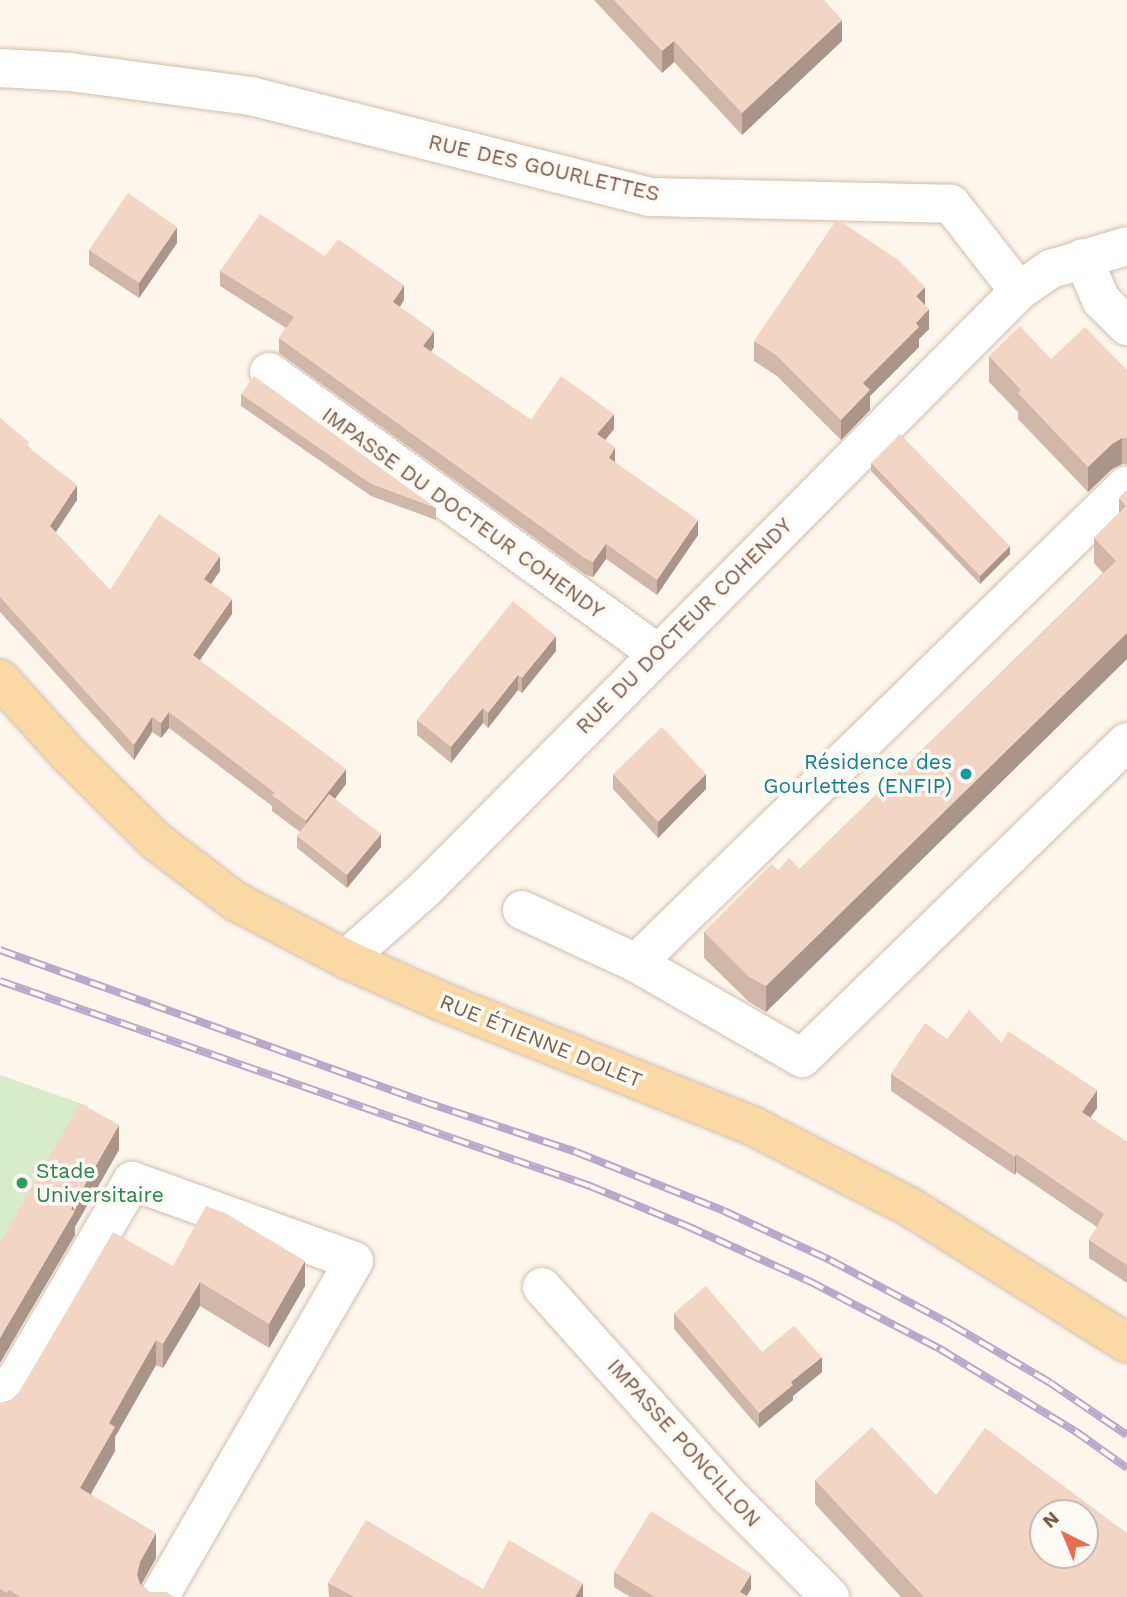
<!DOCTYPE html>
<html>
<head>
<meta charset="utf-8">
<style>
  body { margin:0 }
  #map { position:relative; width:1127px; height:1597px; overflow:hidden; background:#fdf6ec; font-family:"Work Sans",sans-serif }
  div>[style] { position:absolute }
  .green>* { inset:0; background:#d8ecc9 }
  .roads { filter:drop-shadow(0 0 2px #d1beb0) drop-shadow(0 0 2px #d1beb0) }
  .minor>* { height:38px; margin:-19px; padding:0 19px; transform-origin:19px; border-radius:19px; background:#fff }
  .major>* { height:38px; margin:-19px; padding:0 19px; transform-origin:19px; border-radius:19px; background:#fbd9a5 }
  .rail>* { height:8px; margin-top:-4px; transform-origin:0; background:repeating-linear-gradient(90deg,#fffaf3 0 16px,#b9a8c9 0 32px); box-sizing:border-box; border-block:2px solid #b9a8c9 }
  .wall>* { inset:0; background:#d1b7a8 }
  .shaded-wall>* { inset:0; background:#aa9588 }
  .building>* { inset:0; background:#f3d5c3 }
  .dots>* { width:19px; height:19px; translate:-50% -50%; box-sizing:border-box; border:4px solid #fffaf3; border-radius:50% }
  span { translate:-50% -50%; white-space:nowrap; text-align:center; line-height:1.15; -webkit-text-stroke:7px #fffaf3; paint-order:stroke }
  .street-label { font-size:21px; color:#7a5c4d }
  .culture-label { font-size:21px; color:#0d838f }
  .right { translate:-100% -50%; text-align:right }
  .leisure-label { font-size:21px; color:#27864d }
  .left { translate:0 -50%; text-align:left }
  .north { position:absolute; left:1029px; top:1499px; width:70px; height:70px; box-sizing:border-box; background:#fffaf3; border:2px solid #cabbb1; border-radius:50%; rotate:317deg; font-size:19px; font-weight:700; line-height:28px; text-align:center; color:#7a5c4d }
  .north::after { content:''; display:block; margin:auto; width:24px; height:32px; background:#e76f51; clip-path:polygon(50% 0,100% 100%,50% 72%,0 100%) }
</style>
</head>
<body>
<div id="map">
  <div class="green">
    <div style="clip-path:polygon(0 1075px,88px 1106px,0 1260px)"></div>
  </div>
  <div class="roads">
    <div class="minor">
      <div style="left:0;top:68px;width:70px;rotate:3.3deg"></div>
      <div style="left:70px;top:72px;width:183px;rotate:7.6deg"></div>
      <div style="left:251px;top:96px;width:411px;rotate:14.2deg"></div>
      <div style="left:649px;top:197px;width:302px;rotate:1.3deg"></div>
      <div style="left:951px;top:204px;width:110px;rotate:52deg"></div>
      <div style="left:1083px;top:258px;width:46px;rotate:66.8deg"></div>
      <div style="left:1101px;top:300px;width:37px;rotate:45deg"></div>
      <div style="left:269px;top:372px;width:479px;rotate:35.9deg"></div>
      <div style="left:522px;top:910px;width:126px;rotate:24.9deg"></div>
      <div style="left:636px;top:963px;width:685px;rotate:-44.23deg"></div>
      <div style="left:346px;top:959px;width:104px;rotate:-41.5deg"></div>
      <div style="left:424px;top:890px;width:844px;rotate:-45.19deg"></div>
      <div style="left:1019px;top:291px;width:39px;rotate:-35deg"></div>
      <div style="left:1051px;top:269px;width:79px;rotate:-16.8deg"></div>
      <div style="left:636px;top:963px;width:191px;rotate:29.8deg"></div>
      <div style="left:802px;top:1058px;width:453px;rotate:-44.2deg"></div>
      <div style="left:542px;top:1287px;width:280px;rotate:48.2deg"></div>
      <div style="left:729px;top:1496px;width:143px;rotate:45deg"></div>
      <div style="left:0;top:1406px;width:261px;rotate:-59.6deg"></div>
      <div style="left:132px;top:1181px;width:236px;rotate:19.8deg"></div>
      <div style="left:354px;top:1261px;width:388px;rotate:120.1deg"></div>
    </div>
    <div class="major">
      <div style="left:0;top:679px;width:101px;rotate:47.8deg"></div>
      <div style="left:68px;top:754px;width:124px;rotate:44.7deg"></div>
      <div style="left:156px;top:841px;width:99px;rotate:37.2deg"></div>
      <div style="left:235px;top:901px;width:125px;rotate:27.6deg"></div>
      <div style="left:346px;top:959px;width:106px;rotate:23.9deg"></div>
      <div style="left:443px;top:1002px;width:334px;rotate:21.8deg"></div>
      <div style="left:753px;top:1126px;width:177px;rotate:27.3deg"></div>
      <div style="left:910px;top:1207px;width:256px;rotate:32.1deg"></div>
    </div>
  </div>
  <div class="rail">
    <div style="left:0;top:950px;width:448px;rotate:19.7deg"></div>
    <div style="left:422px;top:1101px;width:162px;rotate:18.3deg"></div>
    <div style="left:576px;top:1152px;width:159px;rotate:21.7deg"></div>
    <div style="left:724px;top:1211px;width:117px;rotate:24.8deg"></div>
    <div style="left:830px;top:1260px;width:138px;rotate:28deg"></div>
    <div style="left:952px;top:1325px;width:113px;rotate:30.4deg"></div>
    <div style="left:1049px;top:1382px;width:94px;rotate:34.2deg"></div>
    <div style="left:0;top:981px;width:625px;rotate:19.16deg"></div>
    <div style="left:590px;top:1186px;width:105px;rotate:22.4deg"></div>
    <div style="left:687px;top:1226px;width:134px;rotate:24.3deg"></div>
    <div style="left:809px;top:1281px;width:148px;rotate:27.4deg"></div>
    <div style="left:940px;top:1349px;width:158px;rotate:31.3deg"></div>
    <div style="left:1075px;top:1431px;width:64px;rotate:35.4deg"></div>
  </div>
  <div class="wall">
    <div style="clip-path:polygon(594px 0,824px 0,842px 41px,742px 135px,674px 62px,662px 73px)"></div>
    <div style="clip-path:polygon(177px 243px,139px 298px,89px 265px,89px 250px)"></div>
    <div style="clip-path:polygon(325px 256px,404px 300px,400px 307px,434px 347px,431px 352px,531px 420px,614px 429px,605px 440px,615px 462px,698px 535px,657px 595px,606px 559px,593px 577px,586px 575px,279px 353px,279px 338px,286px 328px,220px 286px,220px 271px)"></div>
    <div style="clip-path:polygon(925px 305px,929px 329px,919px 339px,919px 347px,870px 396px,870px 410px,841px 440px,777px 376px,754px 361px,754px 341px)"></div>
    <div style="clip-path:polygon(989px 356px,1051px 359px,1127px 370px,1127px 464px,1122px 464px,1112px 469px,1088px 492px,1018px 419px,1018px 412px,989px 382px)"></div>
    <div style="clip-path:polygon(241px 394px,436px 508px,436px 520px,371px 496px,241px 406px)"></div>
    <div style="clip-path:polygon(0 418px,29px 447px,77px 500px,55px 532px,110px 590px,220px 571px,211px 584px,232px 614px,199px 660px,346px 784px,335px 799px,381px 847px,347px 888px,297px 848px,297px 836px,300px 832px,272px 811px,272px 806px,169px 728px,161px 738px,152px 732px,134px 760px,0 612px)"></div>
    <div style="clip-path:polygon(871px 463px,1010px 554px,980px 584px,871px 471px)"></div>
    <div style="clip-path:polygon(1127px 490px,1127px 659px,766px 1012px,749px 1002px,704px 958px,704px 932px,778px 870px,800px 869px,1103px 573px,1094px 563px,1094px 538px,1119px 513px,1119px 498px)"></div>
    <div style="clip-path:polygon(556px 651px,522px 693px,518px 690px,488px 728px,483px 723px,451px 763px,417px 735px,417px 720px)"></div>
    <div style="clip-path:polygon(613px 774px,706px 789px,658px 838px,613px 789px)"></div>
    <div style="clip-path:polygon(947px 1039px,1002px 1043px,1097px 1108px,1090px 1118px,1127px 1142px,1127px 1283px,1089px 1258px,1089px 1240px,1097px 1227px,1016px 1172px,1015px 1175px,891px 1091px,891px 1074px)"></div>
    <div style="clip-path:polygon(173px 1266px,305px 1286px,269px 1348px,200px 1306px,163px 1368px,156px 1365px,115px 1437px,115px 1451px,91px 1494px,156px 1558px,141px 1584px,149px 1592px,175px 1597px,0 1597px,0 1403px,11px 1400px)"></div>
    <div style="clip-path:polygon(674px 1313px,762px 1352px,822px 1372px,793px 1396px,793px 1400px,759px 1428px,674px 1329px)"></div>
    <div style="clip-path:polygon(815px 1480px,936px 1495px,1127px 1597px,901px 1597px,815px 1504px)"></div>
    <div style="clip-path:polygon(614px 1572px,751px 1589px,747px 1596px,749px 1597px,630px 1597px,614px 1587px)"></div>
    <div style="clip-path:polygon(328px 1583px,483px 1589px,583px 1597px,329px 1597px)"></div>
  </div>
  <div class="shaded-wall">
    <div style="clip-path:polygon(842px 20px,842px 41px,742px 135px,742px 113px)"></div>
    <div style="clip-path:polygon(674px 41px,674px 62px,662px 73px,662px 51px)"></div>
    <div style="clip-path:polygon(177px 227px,177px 243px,139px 298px,139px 283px)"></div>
    <div style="clip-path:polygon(404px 285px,404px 300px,393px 317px,393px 302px)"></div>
    <div style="clip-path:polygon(925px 287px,925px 307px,916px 296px)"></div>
    <div style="clip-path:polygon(929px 309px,929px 329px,919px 339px,919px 347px,870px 396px,870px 410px,841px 440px,841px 420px,863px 383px)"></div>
    <div style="clip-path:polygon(434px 331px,434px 347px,423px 362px,423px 346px)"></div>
    <div style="clip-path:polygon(614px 414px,614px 429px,597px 450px,597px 434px)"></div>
    <div style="clip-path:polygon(1122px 438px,1122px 464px,1112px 469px,1088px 492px,1088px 467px,1112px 444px)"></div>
    <div style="clip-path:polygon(615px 447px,615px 462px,609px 458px)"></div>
    <div style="clip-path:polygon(77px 485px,77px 500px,50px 541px,50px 526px)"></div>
    <div style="clip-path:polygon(698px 520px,698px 535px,657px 595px,657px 580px)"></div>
    <div style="clip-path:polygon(606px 544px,606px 559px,593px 577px,593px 562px)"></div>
    <div style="clip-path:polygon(1010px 546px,1010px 554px,980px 584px,980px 576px)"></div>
    <div style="clip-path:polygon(220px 556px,220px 571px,204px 594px,204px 579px)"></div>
    <div style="clip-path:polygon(232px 599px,232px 614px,193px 670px,193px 655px)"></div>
    <div style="clip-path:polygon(1127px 633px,1127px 659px,766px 1012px,766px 986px)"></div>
    <div style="clip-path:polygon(556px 636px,556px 651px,522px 693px,522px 678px)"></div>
    <div style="clip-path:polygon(518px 675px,518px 690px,488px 728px,488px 713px)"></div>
    <div style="clip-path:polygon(483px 708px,483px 723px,451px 763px,451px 747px)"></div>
    <div style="clip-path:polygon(169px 712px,169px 728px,161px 738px,161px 723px)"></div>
    <div style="clip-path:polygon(152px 717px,152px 732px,134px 760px,134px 745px)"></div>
    <div style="clip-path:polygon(346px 769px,346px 784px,306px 836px,306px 821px)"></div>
    <div style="clip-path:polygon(706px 774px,706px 789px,658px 838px,658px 822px)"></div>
    <div style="clip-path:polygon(381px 834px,381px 847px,347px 888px,347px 875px)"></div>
    <div style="clip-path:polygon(1097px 1090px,1097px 1108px,1082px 1130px,1082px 1112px)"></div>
    <div style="clip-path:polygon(119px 1125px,119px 1150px,75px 1227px,75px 1235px,0 1363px,0 1338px,71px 1209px)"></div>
    <div style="clip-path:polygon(1016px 1154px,1016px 1172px,1015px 1175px,1015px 1157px)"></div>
    <div style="clip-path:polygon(305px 1261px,305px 1286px,269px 1348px,269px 1324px)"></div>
    <div style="clip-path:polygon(200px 1282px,200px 1306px,163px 1368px,163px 1344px)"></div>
    <div style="clip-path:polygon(156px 1340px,156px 1365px,115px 1437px,115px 1451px,80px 1513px,80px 1488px,109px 1423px)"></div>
    <div style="clip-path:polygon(822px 1357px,822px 1372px,793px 1396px,793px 1400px,759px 1428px,759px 1413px,791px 1382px)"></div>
    <div style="clip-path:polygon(156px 1533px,156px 1558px,140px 1587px,137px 1575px,140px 1562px)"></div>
    <div style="clip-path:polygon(751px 1574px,751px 1589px,746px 1597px,740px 1592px)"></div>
    <div style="clip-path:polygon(583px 1583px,583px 1597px,575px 1597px)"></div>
  </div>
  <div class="building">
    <div style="clip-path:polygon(614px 0,824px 0,842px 20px,742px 113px,674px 41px,662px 51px)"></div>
    <div style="clip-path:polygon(128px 193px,177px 227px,139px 283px,89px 250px)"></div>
    <div style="clip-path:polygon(260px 214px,325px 256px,338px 239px,404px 285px,393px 302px,434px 331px,423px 346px,531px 420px,561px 376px,614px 414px,597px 434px,615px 447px,609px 458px,698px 520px,657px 580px,606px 544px,593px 562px,586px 559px,279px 338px,294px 317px,220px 271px)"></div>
    <div style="clip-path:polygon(837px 219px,897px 259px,925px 287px,916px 296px,929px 309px,916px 323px,919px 327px,863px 383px,870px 390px,841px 420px,777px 356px,754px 341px)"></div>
    <div style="clip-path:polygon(1020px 326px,1051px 359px,1085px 327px,1127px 370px,1127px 438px,1122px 438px,1112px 444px,1088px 467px,1018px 393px,1021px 390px,989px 356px)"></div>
    <div style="clip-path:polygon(254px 376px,436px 508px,371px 484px,241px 394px)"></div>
    <div style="clip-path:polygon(0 418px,29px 442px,27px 446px,77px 485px,50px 526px,110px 590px,159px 514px,220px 556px,204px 579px,232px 599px,193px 655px,346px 769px,306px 821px,272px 795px,275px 793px,169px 712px,161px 723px,152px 717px,134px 745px,0 597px)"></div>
    <div style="clip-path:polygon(900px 434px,1010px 546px,980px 576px,871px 463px)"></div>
    <div style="clip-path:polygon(1127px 490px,1127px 633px,766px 986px,749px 977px,704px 932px,772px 864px,778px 870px,789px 858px,800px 869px,1116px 561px,1094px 538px,1126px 506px,1119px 498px)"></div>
    <div style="clip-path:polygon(513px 601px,556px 636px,522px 678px,518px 675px,488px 713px,483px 708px,451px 747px,417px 720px)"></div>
    <div style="clip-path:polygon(662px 727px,706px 774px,658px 822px,613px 774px)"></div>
    <div style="clip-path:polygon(329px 794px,381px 834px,347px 875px,297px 836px)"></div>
    <div style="clip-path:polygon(969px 1010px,1002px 1043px,1008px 1031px,1097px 1090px,1082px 1112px,1127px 1142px,1127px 1265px,1089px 1240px,1104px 1214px,1016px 1154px,1015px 1157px,891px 1074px,925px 1023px,947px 1039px)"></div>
    <div style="clip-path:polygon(80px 1103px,119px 1125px,71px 1209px,75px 1211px,0 1338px,0 1243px)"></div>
    <div style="clip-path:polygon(206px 1206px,225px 1213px,305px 1261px,269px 1324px,200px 1282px,163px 1344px,156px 1340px,109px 1423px,115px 1427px,80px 1488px,156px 1533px,140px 1562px,137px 1575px,140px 1584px,149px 1592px,167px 1592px,175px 1597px,21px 1597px,9px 1590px,7px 1593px,0 1589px,0 1403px,11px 1400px,19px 1392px,113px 1232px,173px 1266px)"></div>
    <div style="clip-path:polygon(706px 1286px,762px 1352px,794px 1326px,822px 1357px,791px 1382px,793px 1385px,759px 1413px,674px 1313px)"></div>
    <div style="clip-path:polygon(evenodd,872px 1427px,936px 1495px,985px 1428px,1127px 1533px,1127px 1597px,924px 1597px,815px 1480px,872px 1427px,1043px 1513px,1085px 1513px,1085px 1555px,1043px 1555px,1043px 1513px)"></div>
    <div style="clip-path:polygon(651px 1511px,751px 1574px,740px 1592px,749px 1597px,655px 1597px,614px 1572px)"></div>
    <div style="clip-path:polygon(366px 1520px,483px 1589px,509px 1540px,583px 1583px,575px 1597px,354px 1597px,328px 1583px)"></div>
  </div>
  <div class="dots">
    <div style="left:966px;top:774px;background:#0f9aa8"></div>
    <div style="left:22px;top:1183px;background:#2e9e5b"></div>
  </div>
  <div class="street-label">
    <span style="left:544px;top:168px;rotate:13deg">RUE DES GOURLETTES</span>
    <span style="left:463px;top:513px;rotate:36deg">IMPASSE DU DOCTEUR COHENDY</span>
    <span style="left:684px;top:626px;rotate:-45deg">RUE DU DOCTEUR COHENDY</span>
    <span style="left:541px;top:1041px;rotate:22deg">RUE ÉTIENNE DOLET</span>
    <span style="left:684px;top:1443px;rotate:48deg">IMPASSE PONCILLON</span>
  </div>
  <div class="culture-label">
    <span class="right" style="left:952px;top:774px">Résidence des<br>Gourlettes (ENFIP)</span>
  </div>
  <div class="leisure-label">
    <span class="left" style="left:36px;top:1183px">Stade<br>Universitaire</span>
  </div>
  <div class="north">N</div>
</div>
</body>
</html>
